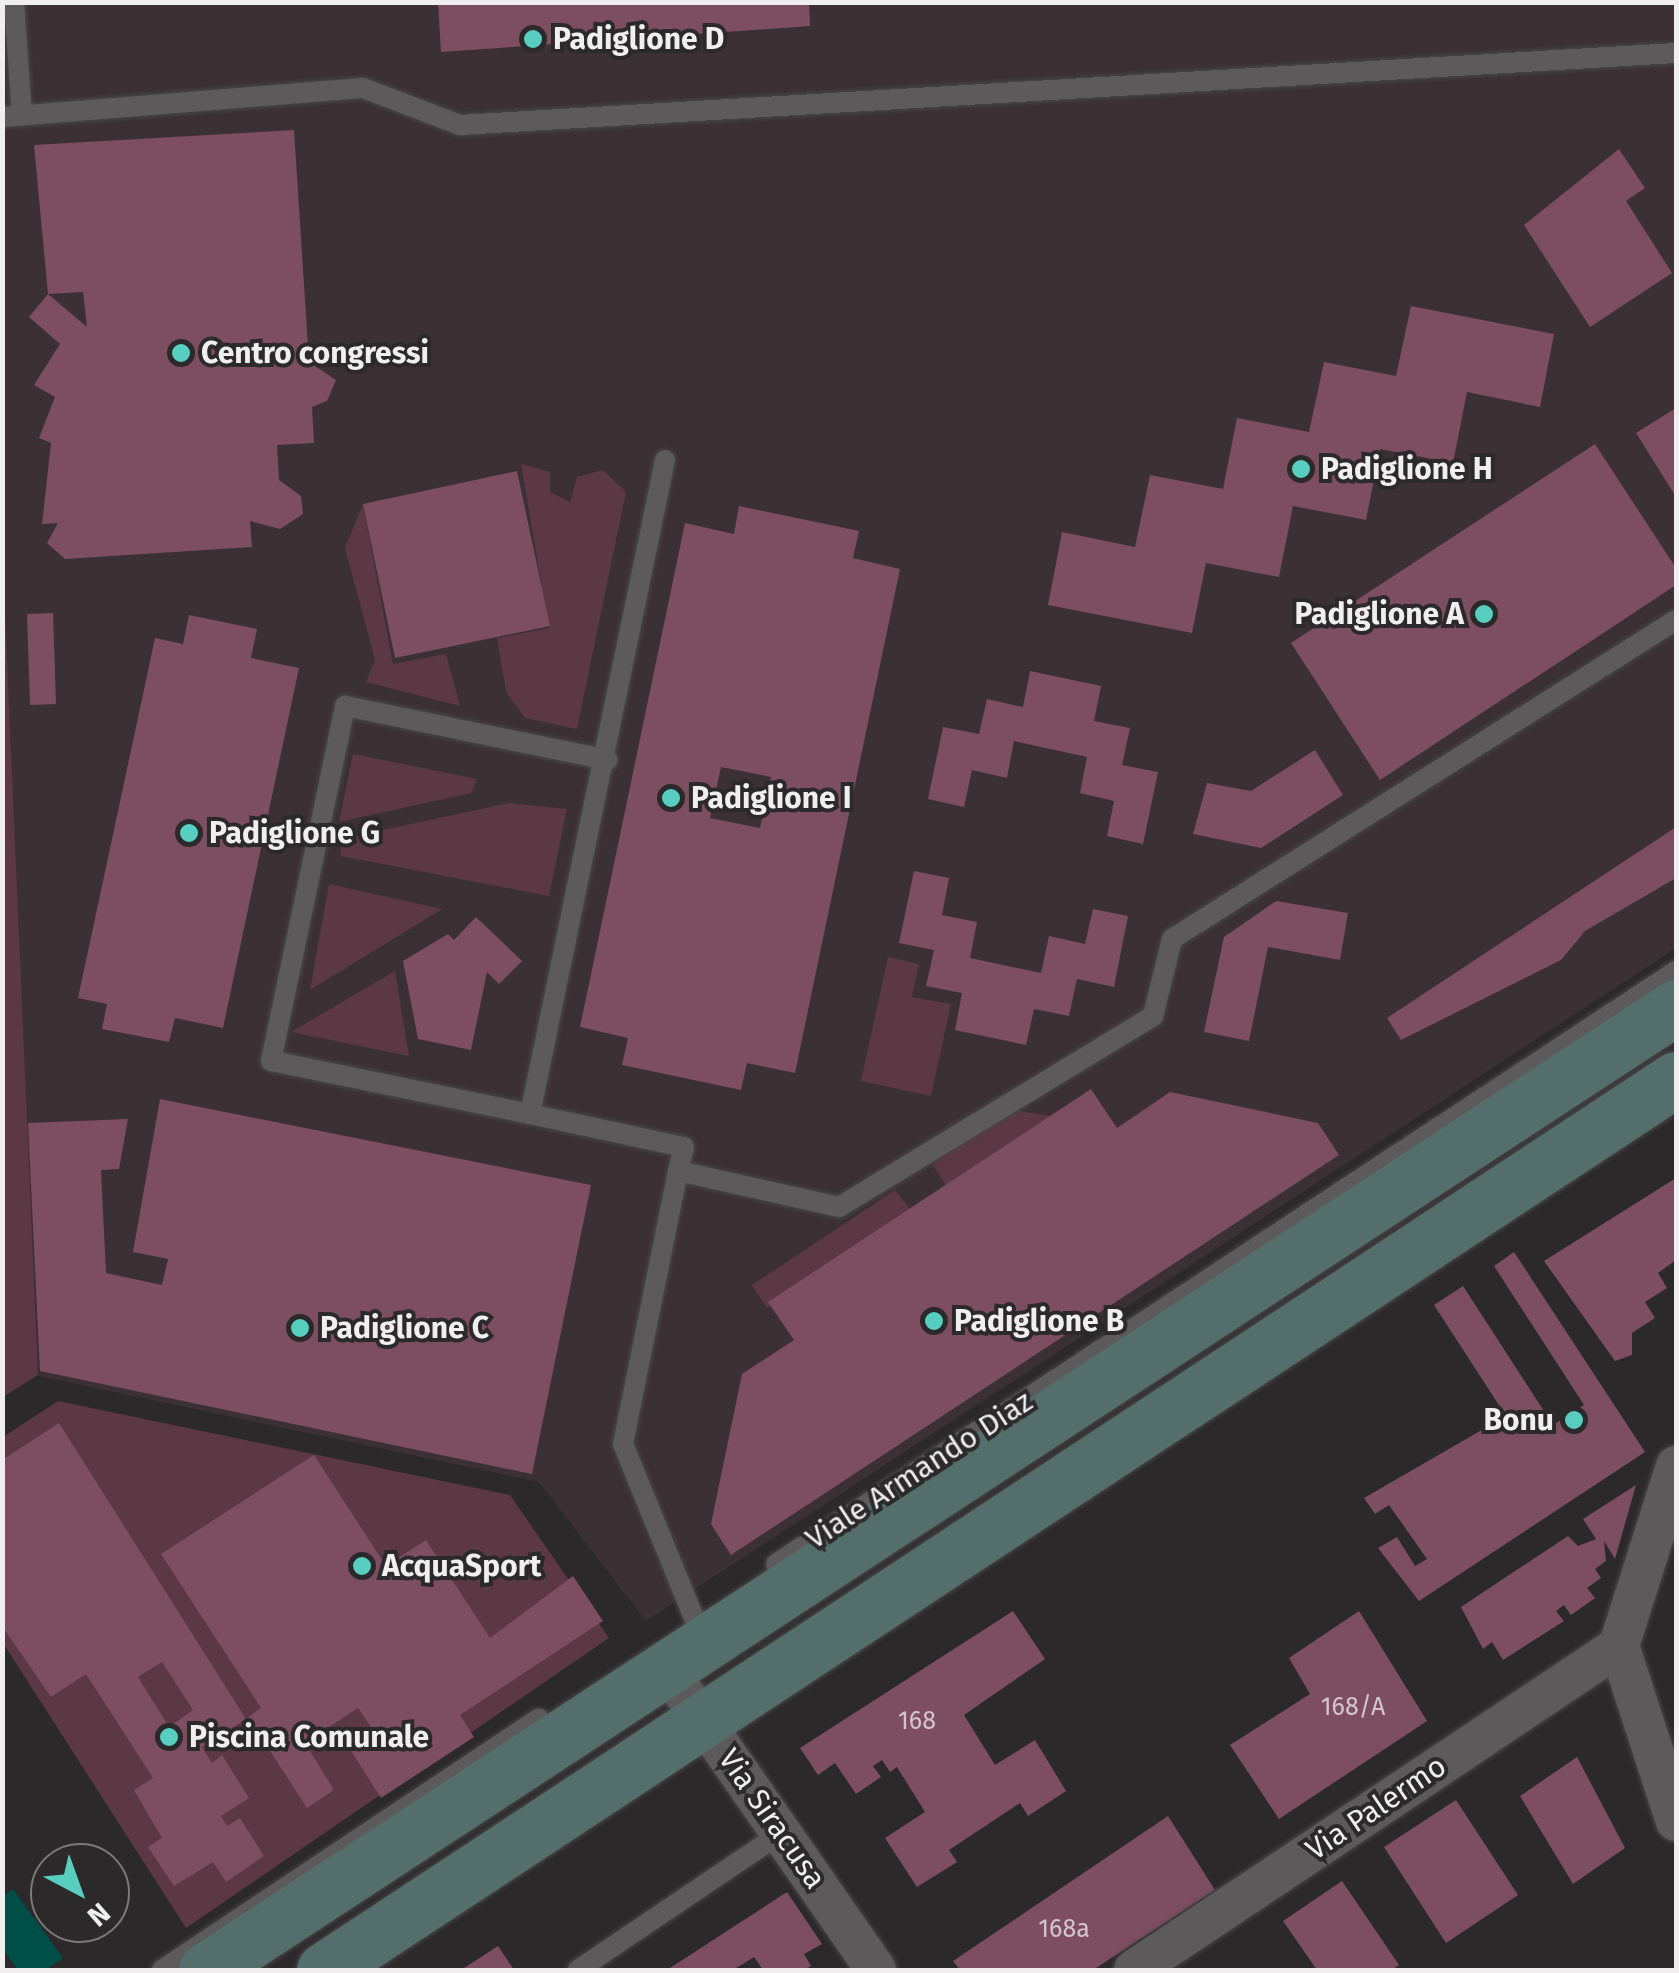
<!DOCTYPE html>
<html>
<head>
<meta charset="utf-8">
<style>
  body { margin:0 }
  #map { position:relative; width:1679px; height:1973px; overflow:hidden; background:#2c292a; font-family:"Fira Sans",sans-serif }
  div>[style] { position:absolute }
  .built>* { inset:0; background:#3b3134 }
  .green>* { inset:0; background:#5c3744 }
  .water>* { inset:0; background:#004e48 }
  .building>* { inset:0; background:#7d4e5f }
  .roads { filter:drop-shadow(0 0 2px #494647) drop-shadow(0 0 2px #494647) }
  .service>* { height:20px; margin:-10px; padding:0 10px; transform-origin:10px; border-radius:10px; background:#5d5a5b }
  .minor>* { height:40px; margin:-20px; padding:0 20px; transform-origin:20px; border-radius:20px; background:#5d5a5b }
  .secondary>* { height:55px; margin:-27.5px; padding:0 27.5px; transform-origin:27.5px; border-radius:27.5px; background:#546e6c }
  .dots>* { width:28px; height:28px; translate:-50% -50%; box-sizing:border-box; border:5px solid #2c292a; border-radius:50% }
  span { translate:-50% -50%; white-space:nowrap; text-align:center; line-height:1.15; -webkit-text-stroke:8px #2c292a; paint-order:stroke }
  .number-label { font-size:25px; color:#d3c6cb }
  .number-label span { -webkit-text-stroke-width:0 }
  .poi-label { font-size:30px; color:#f0eeef; font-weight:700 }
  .left { translate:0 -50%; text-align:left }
  .right { translate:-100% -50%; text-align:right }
  .street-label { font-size:30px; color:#f0eeef }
  .frame { position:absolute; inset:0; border:5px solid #f0eeef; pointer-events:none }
  .north { position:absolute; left:30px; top:1843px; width:100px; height:100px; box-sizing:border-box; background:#2c292a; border:2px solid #7a7879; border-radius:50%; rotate:139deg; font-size:28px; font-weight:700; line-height:40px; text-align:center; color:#f0eeef }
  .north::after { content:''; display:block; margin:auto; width:35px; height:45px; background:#58cec0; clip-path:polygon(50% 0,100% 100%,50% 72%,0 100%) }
</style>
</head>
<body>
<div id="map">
  <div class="built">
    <div style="clip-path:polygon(2px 3px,1676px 3px,1676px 948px,646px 1621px,539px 1482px,25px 1373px,3px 664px)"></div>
  </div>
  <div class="green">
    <div style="clip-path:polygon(521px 464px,550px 472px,550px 492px,570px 502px,577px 477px,603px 470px,626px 492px,577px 729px,525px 718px,506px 692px,497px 638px,549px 628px)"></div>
    <div style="clip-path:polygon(363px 504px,393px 664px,446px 654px,460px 706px,366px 682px,375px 660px,345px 548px)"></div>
    <div style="clip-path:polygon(2px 543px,38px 1375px,3px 1397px,2px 1397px)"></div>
    <div style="clip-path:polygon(353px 754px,477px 779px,471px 793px,339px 822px)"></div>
    <div style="clip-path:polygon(509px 803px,567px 809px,549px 896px,341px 856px,341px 839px)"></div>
    <div style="clip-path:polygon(329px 884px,442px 909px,310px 990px)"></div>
    <div style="clip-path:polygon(888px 957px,919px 964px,912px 997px,951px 1004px,931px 1096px,861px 1081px)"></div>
    <div style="clip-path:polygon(395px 971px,409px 1056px,291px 1032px)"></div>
    <div style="clip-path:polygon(1014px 1110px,1056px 1117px,947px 1187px,932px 1164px)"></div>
    <div style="clip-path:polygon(895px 1190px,912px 1212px,767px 1308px,752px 1285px)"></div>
    <div style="clip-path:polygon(58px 1401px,510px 1495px,609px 1638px,186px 1928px,3px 1643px,3px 1437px)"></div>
  </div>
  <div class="water">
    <div style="clip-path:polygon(13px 1889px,63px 1958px,46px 1970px,18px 1970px,3px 1949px,3px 1896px)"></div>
  </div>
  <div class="building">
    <div style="clip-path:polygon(438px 2px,809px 2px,810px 26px,441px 52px)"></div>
    <div style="clip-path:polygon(evenodd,294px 130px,309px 362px,336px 380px,327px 401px,312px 407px,314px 443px,277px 445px,279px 480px,301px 496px,303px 514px,280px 529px,250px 521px,252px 547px,65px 559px,47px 543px,58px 523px,42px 524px,51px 443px,39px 438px,55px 397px,34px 385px,60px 344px,29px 317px,48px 294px,34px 145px,294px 130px,83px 292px,87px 327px,48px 294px,83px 292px)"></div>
    <div style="clip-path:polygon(1619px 149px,1645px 188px,1626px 201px,1672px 273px,1590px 327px,1524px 225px)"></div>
    <div style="clip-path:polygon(1411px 306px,1554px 334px,1540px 407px,1467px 392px,1453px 463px,1380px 449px,1366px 520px,1293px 506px,1279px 577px,1206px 563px,1192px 633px,1048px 605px,1062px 532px,1135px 547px,1150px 475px,1223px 489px,1237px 418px,1309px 432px,1324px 362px,1396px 376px)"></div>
    <div style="clip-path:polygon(1676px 408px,1676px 497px,1636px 433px)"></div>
    <div style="clip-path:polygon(1595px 444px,1676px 568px,1676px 585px,1380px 780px,1291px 643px)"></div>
    <div style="clip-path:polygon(517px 471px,550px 626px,395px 658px,363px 504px)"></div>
    <div style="clip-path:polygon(evenodd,739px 506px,859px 531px,853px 558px,900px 569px,795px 1073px,747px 1063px,741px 1090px,622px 1065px,628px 1038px,580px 1027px,685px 523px,734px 534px,739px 506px,721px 767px,771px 777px,760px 828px,710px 818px,721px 767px)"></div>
    <div style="clip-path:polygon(53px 613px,56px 704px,30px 705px,27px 614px)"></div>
    <div style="clip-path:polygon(189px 615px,257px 629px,251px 658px,299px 668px,223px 1028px,175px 1018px,169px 1042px,102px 1029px,107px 1004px,78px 998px,155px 638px,183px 644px)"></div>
    <div style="clip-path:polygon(1030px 671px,1101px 686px,1094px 721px,1130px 728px,1122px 765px,1158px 772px,1143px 844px,1107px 836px,1114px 801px,1080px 793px,1087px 757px,1014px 741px,1007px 778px,972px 770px,964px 807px,928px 799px,943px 727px,979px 734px,987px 699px,1023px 707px)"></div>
    <div style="clip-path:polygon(1315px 750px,1343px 795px,1261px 848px,1193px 834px,1207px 783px,1251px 791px)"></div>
    <div style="clip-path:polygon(1676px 827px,1676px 878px,1585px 931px,1561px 960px,1401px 1040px,1387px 1018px)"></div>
    <div style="clip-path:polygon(914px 871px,949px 878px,942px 915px,977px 922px,970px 958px,1041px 973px,1049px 936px,1085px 944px,1093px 909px,1128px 916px,1114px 987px,1077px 979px,1069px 1016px,1034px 1009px,1026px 1045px,955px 1030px,962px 993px,926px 986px,934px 950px,899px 943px)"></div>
    <div style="clip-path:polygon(1276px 901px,1348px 913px,1340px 960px,1268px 947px,1249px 1041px,1204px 1032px,1224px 937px)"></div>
    <div style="clip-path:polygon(476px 917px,522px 961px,499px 984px,487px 972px,471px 1050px,418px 1039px,403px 961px,448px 934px,454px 940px)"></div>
    <div style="clip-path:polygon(1091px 1089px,1117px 1128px,1170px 1092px,1318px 1123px,1339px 1155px,731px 1555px,711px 1524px,742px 1374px,794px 1340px,768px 1302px)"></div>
    <div style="clip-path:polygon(160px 1099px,591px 1185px,532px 1474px,40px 1371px,28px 1123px,128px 1119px,119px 1169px,101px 1170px,106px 1273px,162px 1285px,168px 1259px,133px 1252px)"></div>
    <div style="clip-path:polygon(1676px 1178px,1676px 1260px,1658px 1273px,1667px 1288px,1645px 1302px,1655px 1318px,1632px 1333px,1632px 1355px,1615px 1361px,1544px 1261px)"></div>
    <div style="clip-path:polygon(1514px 1252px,1645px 1452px,1419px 1601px,1378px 1548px,1397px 1537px,1415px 1566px,1427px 1559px,1389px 1505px,1375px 1514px,1364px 1498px,1506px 1416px,1434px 1305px,1463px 1286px,1553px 1425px,1584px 1405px,1494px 1266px)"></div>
    <div style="clip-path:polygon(evenodd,59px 1423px,246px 1719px,202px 1747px,212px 1763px,222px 1755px,249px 1798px,221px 1816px,227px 1826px,240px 1818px,264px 1856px,226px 1882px,213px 1862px,174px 1886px,148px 1847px,162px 1838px,134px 1790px,153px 1778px,86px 1674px,51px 1697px,2px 1626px,2px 1460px,59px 1423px,162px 1662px,193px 1710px,169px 1727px,138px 1677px,162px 1662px)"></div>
    <div style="clip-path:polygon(314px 1455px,386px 1566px,426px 1540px,490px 1638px,573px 1576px,603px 1621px,460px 1715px,474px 1737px,381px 1798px,348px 1746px,373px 1730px,358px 1708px,305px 1743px,334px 1790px,307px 1808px,248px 1717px,261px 1708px,161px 1554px)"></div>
    <div style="clip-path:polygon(1636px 1485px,1615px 1559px,1604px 1541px,1606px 1561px,1595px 1569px,1601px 1578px,1587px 1588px,1595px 1598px,1571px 1615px,1564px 1605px,1556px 1611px,1564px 1621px,1503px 1660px,1492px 1642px,1483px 1649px,1461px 1607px,1568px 1536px,1578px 1546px,1596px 1539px,1583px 1519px)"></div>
    <div style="clip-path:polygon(1013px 1611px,1045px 1659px,964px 1715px,995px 1765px,1035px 1740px,1066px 1791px,1028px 1816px,1020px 1803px,949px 1850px,957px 1862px,917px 1887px,885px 1838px,925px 1812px,897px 1767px,890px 1772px,882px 1760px,873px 1766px,881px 1777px,856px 1794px,835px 1763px,818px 1775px,800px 1748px)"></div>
    <div style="clip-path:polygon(1359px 1611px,1427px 1721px,1279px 1819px,1230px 1745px,1310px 1694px,1289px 1658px)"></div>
    <div style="clip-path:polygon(1577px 1757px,1625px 1848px,1573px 1884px,1520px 1796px)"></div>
    <div style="clip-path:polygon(1456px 1800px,1518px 1895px,1446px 1943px,1384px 1847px)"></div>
    <div style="clip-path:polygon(1168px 1816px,1215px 1890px,1093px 1970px,960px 1970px,953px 1961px)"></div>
    <div style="clip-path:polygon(1342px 1881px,1399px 1965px,1391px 1970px,1317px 1970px,1283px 1921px)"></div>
    <div style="clip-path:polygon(787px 1892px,822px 1944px,804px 1954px,811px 1966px,804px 1970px,763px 1970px,754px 1957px,733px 1970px,667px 1970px)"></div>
    <div style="clip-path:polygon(498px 1946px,514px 1970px,461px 1970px)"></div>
  </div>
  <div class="roads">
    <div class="service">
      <div style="left:14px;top:2px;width:114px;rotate:86deg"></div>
      <div style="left:2px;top:117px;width:362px;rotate:-4.6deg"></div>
      <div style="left:363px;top:88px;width:104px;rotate:20.9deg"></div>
      <div style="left:460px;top:125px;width:1218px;rotate:-3.39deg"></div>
      <div style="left:665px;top:460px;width:668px;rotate:101.66deg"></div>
      <div style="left:530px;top:1114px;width:157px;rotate:12.1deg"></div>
      <div style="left:684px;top:1147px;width:25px;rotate:104deg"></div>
      <div style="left:678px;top:1171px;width:165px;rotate:12.6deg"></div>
      <div style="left:839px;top:1207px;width:368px;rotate:-31.3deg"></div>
      <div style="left:1153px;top:1016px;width:79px;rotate:-76.1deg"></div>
      <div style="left:1172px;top:939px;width:596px;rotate:-32.33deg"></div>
      <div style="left:530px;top:1114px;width:264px;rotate:-168.4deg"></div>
      <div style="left:271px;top:1061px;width:363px;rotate:-78.2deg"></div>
      <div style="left:345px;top:706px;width:268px;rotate:11.6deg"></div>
      <div style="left:678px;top:1171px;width:278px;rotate:101.4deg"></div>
      <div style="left:623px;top:1444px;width:188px;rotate:67.8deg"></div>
      <div style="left:776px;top:1564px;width:1078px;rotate:-33.38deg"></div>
      <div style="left:162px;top:1970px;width:453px;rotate:-33.7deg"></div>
      <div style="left:578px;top:1970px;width:245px;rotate:-34deg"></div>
    </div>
    <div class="minor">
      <div style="left:1676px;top:1466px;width:189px;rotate:107.6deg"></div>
      <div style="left:1619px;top:1646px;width:184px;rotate:72deg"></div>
      <div style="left:667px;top:1669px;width:366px;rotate:55.2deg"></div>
      <div style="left:1134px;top:1970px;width:583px;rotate:-33.74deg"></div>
    </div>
    <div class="secondary">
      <div style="left:206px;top:1970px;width:1757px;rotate:-33.23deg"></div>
      <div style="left:324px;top:1970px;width:1619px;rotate:-33.39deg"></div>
    </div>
  </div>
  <div class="dots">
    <div style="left:533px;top:39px;background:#58cec0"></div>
    <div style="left:181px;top:353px;background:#58cec0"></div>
    <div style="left:1301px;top:469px;background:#58cec0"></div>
    <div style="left:1484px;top:614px;background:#58cec0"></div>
    <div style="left:671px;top:798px;background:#58cec0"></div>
    <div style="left:189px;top:833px;background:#58cec0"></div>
    <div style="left:934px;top:1321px;background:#58cec0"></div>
    <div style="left:300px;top:1328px;background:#58cec0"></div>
    <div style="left:1574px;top:1420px;background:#58cec0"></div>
    <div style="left:362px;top:1566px;background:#58cec0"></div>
    <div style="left:169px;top:1737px;background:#58cec0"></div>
  </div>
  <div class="number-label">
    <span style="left:1353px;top:1707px">168/A</span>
    <span style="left:917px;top:1721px">168</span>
    <span style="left:1064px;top:1929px">168a</span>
  </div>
  <div class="poi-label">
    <span class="left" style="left:553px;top:39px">Padiglione D</span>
    <span class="left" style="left:201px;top:353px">Centro congressi</span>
    <span class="left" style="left:1321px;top:469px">Padiglione H</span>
    <span class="right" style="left:1464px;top:614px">Padiglione A</span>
    <span class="left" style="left:691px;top:798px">Padiglione I</span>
    <span class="left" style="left:209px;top:833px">Padiglione G</span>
    <span class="left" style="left:954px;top:1321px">Padiglione B</span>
    <span class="left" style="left:320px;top:1328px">Padiglione C</span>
    <span class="right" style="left:1554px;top:1420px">Bonu</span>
    <span class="left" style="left:382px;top:1566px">AcquaSport</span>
    <span class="left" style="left:189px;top:1737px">Piscina Comunale</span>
  </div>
  <div class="street-label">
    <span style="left:919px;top:1470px;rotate:-33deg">Viale Armando Diaz</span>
    <span style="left:1376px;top:1808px;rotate:-34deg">Via Palermo</span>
    <span style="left:772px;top:1819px;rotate:55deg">Via Siracusa</span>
  </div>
  <div class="frame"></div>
  <div class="north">N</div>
</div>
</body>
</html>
